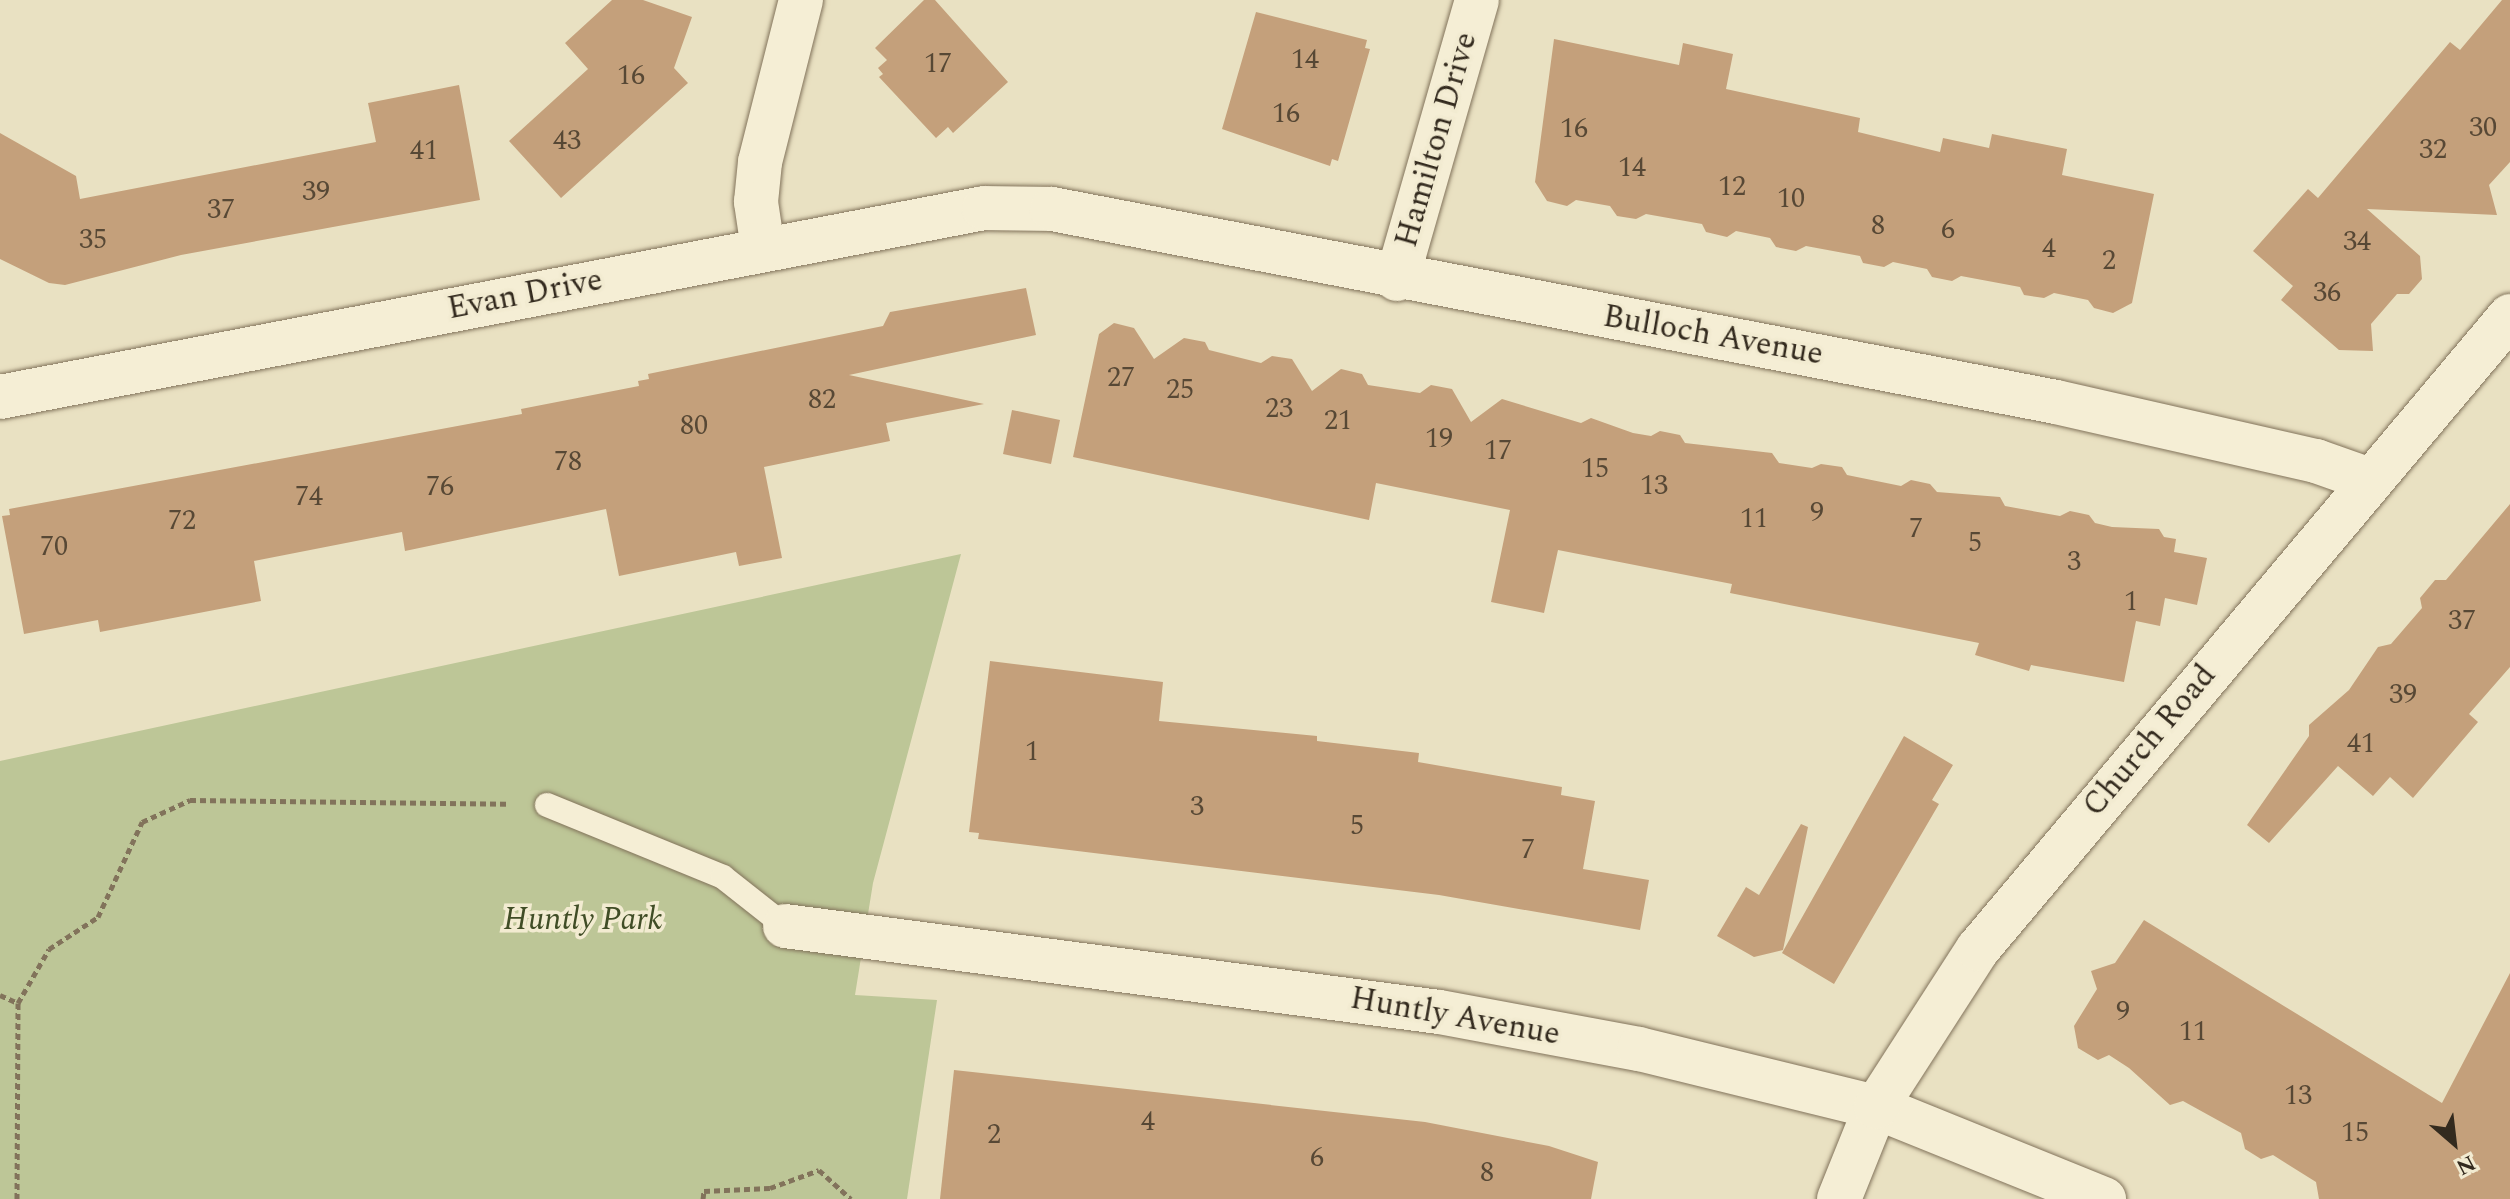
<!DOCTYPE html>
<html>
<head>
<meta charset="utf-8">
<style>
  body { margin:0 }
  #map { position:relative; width:2510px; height:1199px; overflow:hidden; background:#e9e1c2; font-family:Spectral,serif }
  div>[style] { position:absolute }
  .green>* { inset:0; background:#bdc697 }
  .building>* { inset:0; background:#c4a07b }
  .path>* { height:5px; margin-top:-2.5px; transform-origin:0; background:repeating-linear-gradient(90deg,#82735b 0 6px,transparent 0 10px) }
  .roads { filter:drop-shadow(0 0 2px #82735b) drop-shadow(0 0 2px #82735b) }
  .service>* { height:24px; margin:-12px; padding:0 12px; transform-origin:12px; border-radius:12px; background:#f5eed5 }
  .minor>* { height:44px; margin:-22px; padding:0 22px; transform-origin:22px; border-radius:22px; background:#f5eed5 }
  span { translate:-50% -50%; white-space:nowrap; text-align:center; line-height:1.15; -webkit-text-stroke:7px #f2ebd1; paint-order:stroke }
  .number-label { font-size:28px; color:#574835 }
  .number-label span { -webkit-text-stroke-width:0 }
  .street-label { font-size:32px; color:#332a1e }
  .park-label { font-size:32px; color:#404d26; font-style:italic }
  .north { position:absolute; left:2414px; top:1103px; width:80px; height:80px; -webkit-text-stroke:6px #f2ebd1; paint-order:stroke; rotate:152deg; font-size:22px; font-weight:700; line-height:32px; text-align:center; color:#332a1e }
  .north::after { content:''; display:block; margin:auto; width:28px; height:36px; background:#332a1e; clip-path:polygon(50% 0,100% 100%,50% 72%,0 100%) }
</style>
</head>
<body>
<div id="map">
  <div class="green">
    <div style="clip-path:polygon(961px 554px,873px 883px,855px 995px,937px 1000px,907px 1199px,0 1199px,0 761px)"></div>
  </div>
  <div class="building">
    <div style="clip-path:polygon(612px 0,643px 0,692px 17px,674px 68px,688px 83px,561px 198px,509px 141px,588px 69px,565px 43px)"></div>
    <div style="clip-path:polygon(924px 0,935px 0,1008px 82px,953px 133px,948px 127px,936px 138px,879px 77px,883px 74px,878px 68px,887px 60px,875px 48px)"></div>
    <div style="clip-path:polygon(2502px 0,2510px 0,2510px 162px,2489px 185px,2497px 215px,2367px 209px,2420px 256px,2422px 279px,2409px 294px,2397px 294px,2371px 324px,2373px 351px,2339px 350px,2281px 300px,2293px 286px,2253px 251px,2308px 189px,2318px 198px,2450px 42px,2460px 50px)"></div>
    <div style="clip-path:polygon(1256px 12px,1367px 40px,1365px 48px,1370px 49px,1338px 161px,1332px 159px,1330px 166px,1222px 129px)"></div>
    <div style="clip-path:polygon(1554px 39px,1679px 65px,1683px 43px,1733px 54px,1726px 89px,1860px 118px,1858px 132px,1940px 152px,1943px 138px,1989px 148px,1992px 134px,2067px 149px,2062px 175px,2154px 194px,2132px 303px,2113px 313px,2094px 308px,2088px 300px,2054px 293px,2044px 298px,2024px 295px,2020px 287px,1961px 276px,1952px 281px,1932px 277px,1927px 269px,1893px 262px,1884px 267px,1863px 263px,1860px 256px,1806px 246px,1796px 251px,1776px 247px,1770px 238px,1736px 231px,1727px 237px,1706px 232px,1702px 224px,1646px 214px,1636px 219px,1617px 216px,1610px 206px,1576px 200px,1567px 206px,1547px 201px,1535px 182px)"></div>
    <div style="clip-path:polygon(459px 85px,480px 200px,181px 255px,65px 285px,49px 283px,0 259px,0 133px,76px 176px,80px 199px,376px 142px,368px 103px)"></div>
    <div style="clip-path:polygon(1026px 288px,1036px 335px,849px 375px,984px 404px,886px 423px,890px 441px,764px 467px,782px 558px,739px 566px,736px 552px,619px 576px,606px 509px,405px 551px,402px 532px,254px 561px,261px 601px,100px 632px,98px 620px,24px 634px,2px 516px,10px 515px,9px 509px,522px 414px,521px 409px,639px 386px,638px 381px,649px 379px,648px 374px,883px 326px,890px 312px)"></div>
    <div style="clip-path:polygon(1114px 323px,1134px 328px,1154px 359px,1184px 338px,1205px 342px,1209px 350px,1261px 363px,1272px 356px,1292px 359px,1312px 391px,1341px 369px,1362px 374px,1368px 385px,1420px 393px,1431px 385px,1452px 389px,1471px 422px,1502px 399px,1581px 423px,1591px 418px,1633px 433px,1651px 436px,1660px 431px,1680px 435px,1685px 443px,1772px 453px,1779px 463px,1812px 468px,1821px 464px,1842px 467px,1847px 475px,1901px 486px,1911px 480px,1930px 484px,1937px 492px,2000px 497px,2005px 506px,2060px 516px,2070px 511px,2089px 515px,2095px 523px,2112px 527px,2159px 529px,2164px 537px,2176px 539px,2174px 552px,2207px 558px,2197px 605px,2165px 598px,2160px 626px,2136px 621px,2124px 682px,2031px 665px,2029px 671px,1975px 655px,1979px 643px,1730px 593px,1732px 584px,1558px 550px,1544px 613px,1491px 602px,1510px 510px,1376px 483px,1369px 520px,1073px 457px,1099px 334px)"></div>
    <div style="clip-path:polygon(1012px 410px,1060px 420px,1051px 464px,1003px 454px)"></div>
    <div style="clip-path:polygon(2510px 504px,2510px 667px,2469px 714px,2478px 722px,2413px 798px,2390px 777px,2373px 796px,2338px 766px,2269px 843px,2247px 825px,2309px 736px,2309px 725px,2349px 690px,2378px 647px,2391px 644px,2422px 608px,2420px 598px,2435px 580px,2446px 580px)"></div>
    <div style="clip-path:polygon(990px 661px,1163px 682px,1159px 721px,1317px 736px,1317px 741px,1419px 753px,1418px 762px,1562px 787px,1561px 795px,1595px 801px,1583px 869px,1649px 880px,1640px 930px,1439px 895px,978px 839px,979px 833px,969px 832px)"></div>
    <div style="clip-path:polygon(1904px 736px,1953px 765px,1932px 800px,1939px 804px,1834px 984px,1782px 953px)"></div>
    <div style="clip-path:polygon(1801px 824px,1808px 827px,1783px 950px,1754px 957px,1717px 936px,1746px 887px,1759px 895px)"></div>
    <div style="clip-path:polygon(2144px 920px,2442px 1103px,2510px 973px,2510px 1199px,2319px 1199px,2316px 1182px,2273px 1155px,2261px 1159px,2245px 1149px,2241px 1133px,2183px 1101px,2170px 1105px,2129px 1068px,2109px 1055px,2098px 1060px,2078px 1048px,2074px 1026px,2097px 989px,2091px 971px,2115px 963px)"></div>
    <div style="clip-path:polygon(954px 1070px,1425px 1122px,1549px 1146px,1598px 1162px,1591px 1199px,940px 1199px)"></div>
  </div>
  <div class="path">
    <div style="left:0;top:995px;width:20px;rotate:24deg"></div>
    <div style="left:17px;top:1199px;width:196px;rotate:-89.7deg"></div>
    <div style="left:18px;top:1003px;width:62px;rotate:-60.1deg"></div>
    <div style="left:49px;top:949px;width:59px;rotate:-33.1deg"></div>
    <div style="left:98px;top:917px;width:105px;rotate:-65.1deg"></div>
    <div style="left:142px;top:822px;width:53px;rotate:-24.6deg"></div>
    <div style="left:190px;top:800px;width:317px;rotate:0.7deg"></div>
    <div style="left:703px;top:1199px;width:8px;rotate:-83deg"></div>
    <div style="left:704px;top:1191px;width:66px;rotate:-2.6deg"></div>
    <div style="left:770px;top:1188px;width:52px;rotate:-20.2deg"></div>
    <div style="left:819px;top:1170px;width:43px;rotate:42.2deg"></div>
  </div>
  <div class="roads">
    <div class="service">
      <div style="left:547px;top:805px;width:190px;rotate:22.2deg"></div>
      <div style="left:723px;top:877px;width:79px;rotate:38.3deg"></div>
    </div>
    <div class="minor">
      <div style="left:763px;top:249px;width:48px;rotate:-98.5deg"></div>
      <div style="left:756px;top:202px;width:40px;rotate:-84.3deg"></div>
      <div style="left:760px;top:162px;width:167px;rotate:-75.8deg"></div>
      <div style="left:1397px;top:279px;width:290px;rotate:-74deg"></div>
      <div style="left:0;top:397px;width:1002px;rotate:-10.87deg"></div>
      <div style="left:984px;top:208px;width:68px;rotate:0.8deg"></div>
      <div style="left:1052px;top:209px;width:1022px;rotate:10.88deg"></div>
      <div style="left:2056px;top:402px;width:267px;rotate:12.8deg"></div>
      <div style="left:2316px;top:461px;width:57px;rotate:19.4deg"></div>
      <div style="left:785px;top:926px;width:660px;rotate:7.49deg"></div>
      <div style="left:1439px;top:1012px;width:203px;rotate:10.5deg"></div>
      <div style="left:1639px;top:1049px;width:244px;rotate:13.8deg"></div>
      <div style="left:1876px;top:1107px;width:246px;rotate:22deg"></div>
      <div style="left:1839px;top:1199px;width:99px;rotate:-68.1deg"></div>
      <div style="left:1876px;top:1107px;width:188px;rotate:-57.2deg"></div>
      <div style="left:1978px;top:949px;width:827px;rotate:-49.95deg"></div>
    </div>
  </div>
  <div class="number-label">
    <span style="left:1305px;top:60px">14</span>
    <span style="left:938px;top:64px">17</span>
    <span style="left:631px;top:76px">16</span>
    <span style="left:1286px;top:114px">16</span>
    <span style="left:2483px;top:128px">30</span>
    <span style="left:1574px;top:129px">16</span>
    <span style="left:567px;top:141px">43</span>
    <span style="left:2433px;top:150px">32</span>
    <span style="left:424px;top:151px">41</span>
    <span style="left:1632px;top:168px">14</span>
    <span style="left:1732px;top:187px">12</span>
    <span style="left:316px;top:192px">39</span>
    <span style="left:1791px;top:199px">10</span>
    <span style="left:221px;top:210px">37</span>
    <span style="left:1878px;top:226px">8</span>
    <span style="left:1948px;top:230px">6</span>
    <span style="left:93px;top:240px">35</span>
    <span style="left:2357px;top:242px">34</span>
    <span style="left:2049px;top:249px">4</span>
    <span style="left:2109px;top:261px">2</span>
    <span style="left:2327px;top:293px">36</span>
    <span style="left:1121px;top:378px">27</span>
    <span style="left:1180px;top:390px">25</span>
    <span style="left:822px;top:400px">82</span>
    <span style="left:1279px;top:409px">23</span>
    <span style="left:1338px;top:421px">21</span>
    <span style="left:694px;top:426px">80</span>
    <span style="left:1439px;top:439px">19</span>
    <span style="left:1498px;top:451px">17</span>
    <span style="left:568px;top:462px">78</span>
    <span style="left:1595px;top:469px">15</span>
    <span style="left:1654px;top:486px">13</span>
    <span style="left:440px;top:487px">76</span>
    <span style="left:309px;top:497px">74</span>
    <span style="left:1817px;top:513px">9</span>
    <span style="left:1754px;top:519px">11</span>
    <span style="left:182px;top:521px">72</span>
    <span style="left:1916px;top:529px">7</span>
    <span style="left:1975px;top:543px">5</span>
    <span style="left:54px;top:547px">70</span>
    <span style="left:2074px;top:562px">3</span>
    <span style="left:2131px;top:602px">1</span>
    <span style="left:2462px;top:621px">37</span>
    <span style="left:2403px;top:695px">39</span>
    <span style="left:2361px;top:744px">41</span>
    <span style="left:1032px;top:752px">1</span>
    <span style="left:1197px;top:807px">3</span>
    <span style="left:1357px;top:826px">5</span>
    <span style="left:1528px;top:850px">7</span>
    <span style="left:2123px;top:1012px">9</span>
    <span style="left:2193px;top:1032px">11</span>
    <span style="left:2298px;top:1096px">13</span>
    <span style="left:1148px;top:1122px">4</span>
    <span style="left:2355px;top:1133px">15</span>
    <span style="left:994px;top:1135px">2</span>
    <span style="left:1317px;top:1158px">6</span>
    <span style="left:1487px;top:1173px">8</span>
  </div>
  <div class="street-label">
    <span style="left:1437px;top:140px;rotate:-74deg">Hamilton Drive</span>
    <span style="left:525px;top:295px;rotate:-11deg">Evan Drive</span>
    <span style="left:1713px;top:336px;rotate:10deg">Bulloch Avenue</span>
    <span style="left:2150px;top:741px;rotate:-50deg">Church Road</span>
    <span style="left:1455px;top:1017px;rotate:10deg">Huntly Avenue</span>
  </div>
  <div class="park-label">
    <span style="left:583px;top:920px">Huntly Park</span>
  </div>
  <div class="north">N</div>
</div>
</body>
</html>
